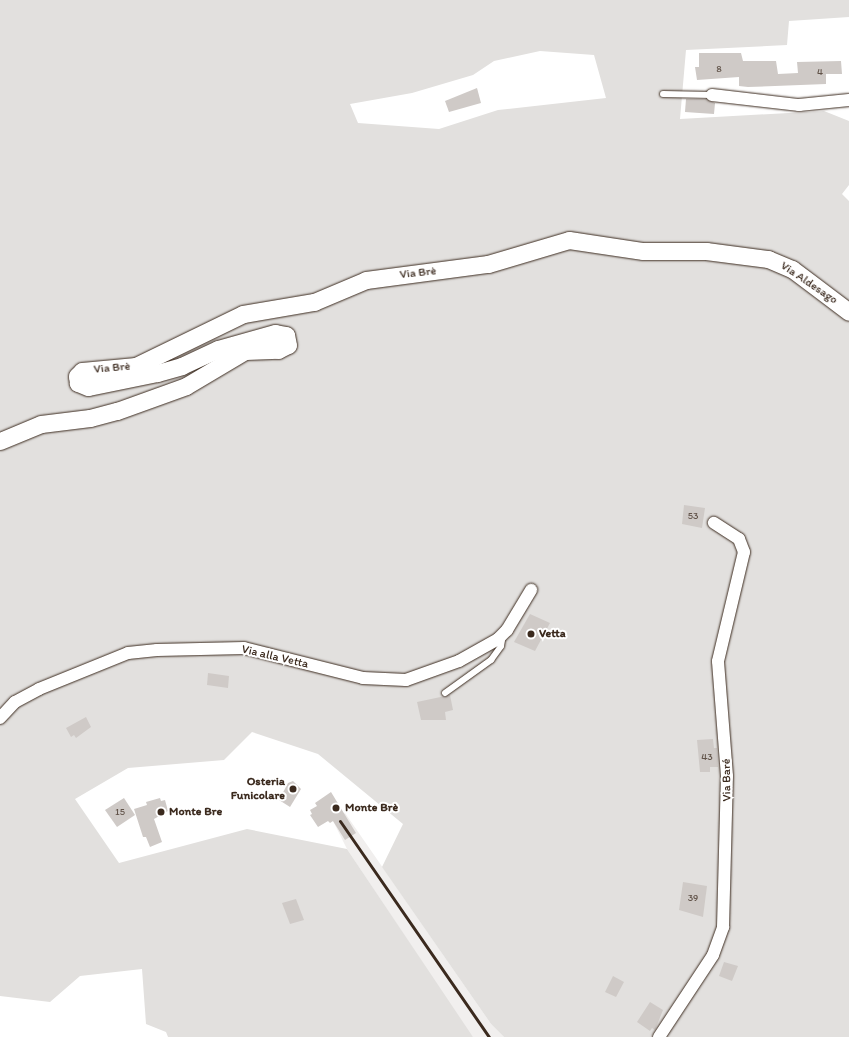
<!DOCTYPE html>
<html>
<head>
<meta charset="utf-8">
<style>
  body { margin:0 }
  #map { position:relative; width:849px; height:1037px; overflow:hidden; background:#fff; font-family:Itim,sans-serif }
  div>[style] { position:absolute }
  .built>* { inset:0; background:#f1efee }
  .green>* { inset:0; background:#e2e0de }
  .building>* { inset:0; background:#cfcac7 }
  .roads { filter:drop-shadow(0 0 1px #3b2a1e) drop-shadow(0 0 1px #3b2a1e) }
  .lane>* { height:6px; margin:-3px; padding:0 3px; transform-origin:3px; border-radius:3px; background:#fff }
  .street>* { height:12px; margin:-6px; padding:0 6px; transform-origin:6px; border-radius:6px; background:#fff }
  .secondary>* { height:17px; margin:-8.5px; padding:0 8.5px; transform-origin:8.5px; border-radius:8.5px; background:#fff }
  .rail>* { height:3px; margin:-1.5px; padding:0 1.5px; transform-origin:1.5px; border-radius:1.5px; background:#3b2a1e }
  .dots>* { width:11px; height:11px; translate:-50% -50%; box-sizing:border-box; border:2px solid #fff; border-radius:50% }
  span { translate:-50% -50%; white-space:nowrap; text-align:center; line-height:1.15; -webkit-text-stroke:4px #fff; paint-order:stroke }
  .number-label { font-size:10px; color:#605248 }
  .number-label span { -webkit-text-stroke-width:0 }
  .street-label { font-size:12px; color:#3b2a1e }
  .poi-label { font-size:12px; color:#3b2a1e; font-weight:700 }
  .left { translate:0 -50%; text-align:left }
  .right { translate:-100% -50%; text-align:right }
</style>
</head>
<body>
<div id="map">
  <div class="built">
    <div style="clip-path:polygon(345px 813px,491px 1024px,504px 1037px,473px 1037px,470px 1034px,347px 849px,333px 821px)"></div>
  </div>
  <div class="green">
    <div style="clip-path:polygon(evenodd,0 0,849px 0,849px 17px,789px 21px,787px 45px,686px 50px,680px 119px,824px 111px,849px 121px,849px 185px,842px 194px,849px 201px,849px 1037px,504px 1037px,491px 1024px,382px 867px,403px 824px,318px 754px,252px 732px,224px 760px,128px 768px,75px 799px,119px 863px,247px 829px,347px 849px,473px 1037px,168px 1037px,166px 1032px,146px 1024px,142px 969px,80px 976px,50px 1002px,0 996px,0 0,540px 51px,594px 55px,606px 98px,498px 110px,439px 129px,358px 123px,350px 104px,412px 93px,473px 75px,494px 61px,540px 51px)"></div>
  </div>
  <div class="building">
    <div style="clip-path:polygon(699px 53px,741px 53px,743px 61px,776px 61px,778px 74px,798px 73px,797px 62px,841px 61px,842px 74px,826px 74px,826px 84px,748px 87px,739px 86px,739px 77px,697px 80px,695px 67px,699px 67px)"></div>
    <div style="clip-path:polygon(477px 88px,481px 103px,449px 112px,445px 101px)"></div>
    <div style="clip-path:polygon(686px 99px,706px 99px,715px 103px,714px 114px,685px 112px)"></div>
    <div style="clip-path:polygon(684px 505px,705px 508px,702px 528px,682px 524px)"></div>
    <div style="clip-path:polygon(530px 614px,550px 623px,535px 651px,514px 642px)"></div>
    <div style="clip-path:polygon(208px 673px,229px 676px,228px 688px,207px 685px)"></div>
    <div style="clip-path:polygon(450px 695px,453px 710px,445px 712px,446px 720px,421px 720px,417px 702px)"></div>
    <div style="clip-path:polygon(86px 717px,91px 727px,76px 738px,74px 735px,71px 737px,66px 728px)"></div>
    <div style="clip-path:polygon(713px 739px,714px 748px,717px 748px,718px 767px,710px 767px,710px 772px,700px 772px,697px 740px)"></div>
    <div style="clip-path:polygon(293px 781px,301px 789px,290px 807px,279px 800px,288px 783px)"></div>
    <div style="clip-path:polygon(331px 792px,356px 833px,345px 840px,333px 821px,330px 823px,328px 821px,318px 827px,310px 815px,312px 814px,310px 810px,317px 806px,315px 803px)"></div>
    <div style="clip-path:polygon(124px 798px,135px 815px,117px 827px,105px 810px)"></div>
    <div style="clip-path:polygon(160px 798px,161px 801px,165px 800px,168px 811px,154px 819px,162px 842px,150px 847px,146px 837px,143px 837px,134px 809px,147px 805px,146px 802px)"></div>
    <div style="clip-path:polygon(683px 882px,707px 886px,703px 917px,679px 910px)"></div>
    <div style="clip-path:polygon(296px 899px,304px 920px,290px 924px,282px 903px)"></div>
    <div style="clip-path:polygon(724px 962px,738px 966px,732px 981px,719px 976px)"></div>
    <div style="clip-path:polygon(613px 976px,624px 982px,616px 997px,605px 992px)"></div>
    <div style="clip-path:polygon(650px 1002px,663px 1010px,655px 1030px,652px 1028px,650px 1031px,637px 1022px)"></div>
  </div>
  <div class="roads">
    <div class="lane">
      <div style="left:663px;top:94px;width:49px;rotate:1.2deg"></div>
      <div style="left:445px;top:693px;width:57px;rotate:-35.7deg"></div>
      <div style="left:491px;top:660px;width:17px;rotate:-54deg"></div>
      <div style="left:501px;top:646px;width:11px;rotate:-80deg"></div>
    </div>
    <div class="street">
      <div style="left:712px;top:95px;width:88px;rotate:6.6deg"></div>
      <div style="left:799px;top:105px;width:50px;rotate:-5.7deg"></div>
      <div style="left:0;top:718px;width:22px;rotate:-47deg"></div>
      <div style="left:15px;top:702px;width:27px;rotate:-28deg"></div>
      <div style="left:39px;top:689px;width:96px;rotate:-22deg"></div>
      <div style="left:128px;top:653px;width:29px;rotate:-6deg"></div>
      <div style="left:157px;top:650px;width:87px;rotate:-1.3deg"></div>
      <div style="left:244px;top:648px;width:123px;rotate:14.1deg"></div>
      <div style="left:363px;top:678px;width:43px;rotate:2.7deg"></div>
      <div style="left:406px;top:680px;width:56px;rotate:-19.7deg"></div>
      <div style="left:459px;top:661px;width:45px;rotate:-29.4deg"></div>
      <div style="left:498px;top:639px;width:13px;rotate:-45deg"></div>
      <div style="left:507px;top:630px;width:47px;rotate:-59deg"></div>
      <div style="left:659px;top:1037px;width:98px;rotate:-56.6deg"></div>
      <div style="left:713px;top:955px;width:30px;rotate:-70deg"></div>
      <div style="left:723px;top:927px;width:151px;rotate:-88.5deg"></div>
      <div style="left:727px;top:776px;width:115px;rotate:-94.5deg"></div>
      <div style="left:718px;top:661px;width:112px;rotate:-76.6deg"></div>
      <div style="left:744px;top:552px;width:14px;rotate:-111deg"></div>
      <div style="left:739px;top:539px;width:30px;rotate:-147deg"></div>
    </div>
    <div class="secondary">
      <div style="left:0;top:441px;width:44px;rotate:-22.5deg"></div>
      <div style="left:41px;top:424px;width:49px;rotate:-7deg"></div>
      <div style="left:90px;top:418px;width:28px;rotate:-15deg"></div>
      <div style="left:117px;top:411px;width:73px;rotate:-19.9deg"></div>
      <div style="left:186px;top:386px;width:69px;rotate:-30.7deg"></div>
      <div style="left:245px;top:351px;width:33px;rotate:-2deg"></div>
      <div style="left:278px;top:350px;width:11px;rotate:-27deg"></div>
      <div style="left:288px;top:345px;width:10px;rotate:-101deg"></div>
      <div style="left:286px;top:335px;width:11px;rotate:-170deg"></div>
      <div style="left:275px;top:333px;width:59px;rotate:164.3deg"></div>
      <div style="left:218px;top:349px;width:40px;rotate:155deg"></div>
      <div style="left:182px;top:366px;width:26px;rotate:164deg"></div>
      <div style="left:157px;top:373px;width:70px;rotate:168.5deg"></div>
      <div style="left:88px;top:387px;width:11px;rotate:-158deg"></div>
      <div style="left:78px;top:383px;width:7px;rotate:-98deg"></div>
      <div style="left:77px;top:376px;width:7px;rotate:-45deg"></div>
      <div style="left:82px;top:371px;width:54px;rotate:-5.3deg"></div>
      <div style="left:136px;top:366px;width:119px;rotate:-25.9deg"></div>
      <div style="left:243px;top:314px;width:72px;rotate:-9.6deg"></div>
      <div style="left:314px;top:302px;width:56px;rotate:-22.9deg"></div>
      <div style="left:366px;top:280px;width:123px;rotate:-7.5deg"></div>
      <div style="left:488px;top:264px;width:84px;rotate:-16.5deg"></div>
      <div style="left:569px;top:240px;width:75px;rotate:8.5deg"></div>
      <div style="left:643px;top:251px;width:63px"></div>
      <div style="left:706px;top:251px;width:63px;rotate:7.4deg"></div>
      <div style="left:768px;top:259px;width:26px;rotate:23deg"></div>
      <div style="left:792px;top:269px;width:71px;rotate:37deg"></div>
    </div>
  </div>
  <div class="rail">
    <div style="left:340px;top:821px;width:262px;rotate:55.4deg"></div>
  </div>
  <div class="dots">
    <div style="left:531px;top:634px;background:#3b2a1e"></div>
    <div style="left:293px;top:789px;background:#3b2a1e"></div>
    <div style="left:336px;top:808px;background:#3b2a1e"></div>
    <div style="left:161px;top:812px;background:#3b2a1e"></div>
  </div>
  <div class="number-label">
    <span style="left:719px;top:69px">8</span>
    <span style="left:820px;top:72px">4</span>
    <span style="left:693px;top:516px">53</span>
    <span style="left:707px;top:757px">43</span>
    <span style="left:120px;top:812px">15</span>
    <span style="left:693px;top:898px">39</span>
  </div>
  <div class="street-label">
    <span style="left:418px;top:273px;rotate:-6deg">Via Brè</span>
    <span style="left:809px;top:283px;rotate:34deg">Via Aldesago</span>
    <span style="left:112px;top:368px;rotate:-5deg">Via Brè</span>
    <span style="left:275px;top:657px;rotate:13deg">Via alla Vetta</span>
    <span style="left:727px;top:780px;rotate:-91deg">Via Baré</span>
  </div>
  <div class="poi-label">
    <span class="left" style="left:539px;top:634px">Vetta</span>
    <span class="right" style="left:285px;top:789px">Osteria<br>Funicolare</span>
    <span class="left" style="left:345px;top:808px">Monte Brè</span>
    <span class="left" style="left:169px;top:812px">Monte Bre</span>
  </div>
</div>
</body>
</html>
